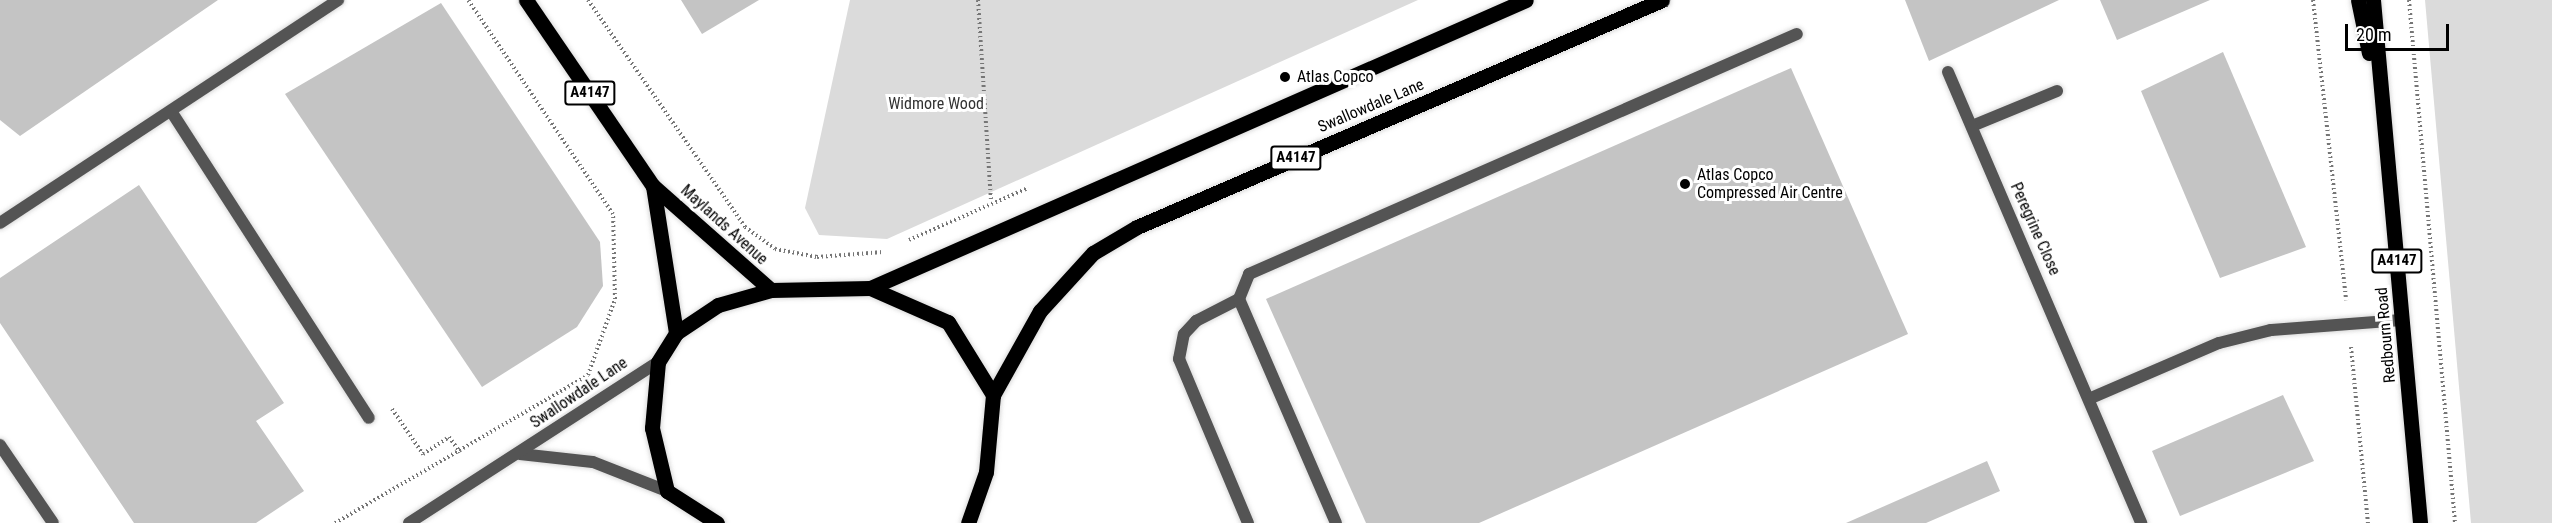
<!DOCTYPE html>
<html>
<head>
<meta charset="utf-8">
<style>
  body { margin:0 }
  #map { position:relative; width:2552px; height:523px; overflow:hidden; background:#fff; font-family:"Roboto Condensed",sans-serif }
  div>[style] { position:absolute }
  .green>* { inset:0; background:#dbdbdb }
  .building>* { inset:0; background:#c4c4c4 }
  .path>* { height:4px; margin-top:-2px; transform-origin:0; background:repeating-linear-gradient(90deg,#767676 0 1.5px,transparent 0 4.5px) }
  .roads { filter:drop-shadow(0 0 2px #dbdbdb) drop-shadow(0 0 2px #dbdbdb) }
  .service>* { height:12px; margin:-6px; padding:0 6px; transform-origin:6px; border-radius:6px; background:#545454 }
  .minor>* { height:12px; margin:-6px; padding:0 6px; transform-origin:6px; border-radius:6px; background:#545454 }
  .tertiary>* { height:12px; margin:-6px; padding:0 6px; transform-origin:6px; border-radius:6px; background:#545454 }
  .primary>* { height:15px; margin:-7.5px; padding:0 7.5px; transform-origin:7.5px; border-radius:7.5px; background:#000 }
  .dots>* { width:16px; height:16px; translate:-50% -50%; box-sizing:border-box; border:3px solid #fff; border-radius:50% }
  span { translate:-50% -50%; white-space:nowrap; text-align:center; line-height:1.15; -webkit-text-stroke:6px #fff; paint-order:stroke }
  .shield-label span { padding:2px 4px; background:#fff; border:2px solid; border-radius:4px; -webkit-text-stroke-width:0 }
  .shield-label { font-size:15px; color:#000; font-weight:700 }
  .poi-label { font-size:16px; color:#000 }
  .left { translate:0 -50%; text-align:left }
  .park-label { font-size:16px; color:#323232 }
  .street-label { font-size:16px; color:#000 }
  .scale { position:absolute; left:2345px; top:24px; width:104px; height:27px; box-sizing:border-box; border:3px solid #000; border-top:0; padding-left:8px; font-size:18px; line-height:21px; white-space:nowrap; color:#000; -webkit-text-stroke:4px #fff; paint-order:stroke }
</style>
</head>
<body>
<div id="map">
  <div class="green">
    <div style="clip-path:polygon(850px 0,1418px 0,887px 239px,819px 235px,805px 208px)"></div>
    <div style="clip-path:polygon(2425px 0,2552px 0,2552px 523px,2471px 523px)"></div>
  </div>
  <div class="building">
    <div style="clip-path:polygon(0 0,218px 0,20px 136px,0 120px)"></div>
    <div style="clip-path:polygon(681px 0,759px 0,702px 34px)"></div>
    <div style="clip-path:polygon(1905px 0,2059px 0,1929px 61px)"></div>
    <div style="clip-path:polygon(2100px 0,2210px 0,2117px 40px)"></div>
    <div style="clip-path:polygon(441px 3px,600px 242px,603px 286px,577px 327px,482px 387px,285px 94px)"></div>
    <div style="clip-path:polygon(2223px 52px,2306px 247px,2220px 278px,2141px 91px)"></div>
    <div style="clip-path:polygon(1791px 68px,1908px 334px,1479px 523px,1366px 523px,1266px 299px)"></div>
    <div style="clip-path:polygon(139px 185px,284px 403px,256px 421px,304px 491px,256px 523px,134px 523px,0 323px,0 278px)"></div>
    <div style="clip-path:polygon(2283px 395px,2314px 461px,2180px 516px,2152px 451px)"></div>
    <div style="clip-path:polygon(1987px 461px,2000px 491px,1926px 523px,1846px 523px)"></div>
  </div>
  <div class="path">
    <div style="left:588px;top:0;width:276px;rotate:55.3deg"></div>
    <div style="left:745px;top:227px;width:37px;rotate:36deg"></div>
    <div style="left:775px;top:249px;width:43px;rotate:10.8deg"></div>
    <div style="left:817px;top:257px;width:66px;rotate:-4.3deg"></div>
    <div style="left:978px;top:0;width:202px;rotate:86.3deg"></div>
    <div style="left:2313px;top:0;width:302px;rotate:83.7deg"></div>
    <div style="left:2409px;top:0;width:525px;rotate:84.97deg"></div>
    <div style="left:909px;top:240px;width:130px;rotate:-23.6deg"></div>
    <div style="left:2351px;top:347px;width:177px;rotate:84.5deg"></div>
    <div style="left:392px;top:409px;width:55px;rotate:55.4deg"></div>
    <div style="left:423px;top:454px;width:31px;rotate:-33deg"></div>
    <div style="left:449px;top:437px;width:19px;rotate:54deg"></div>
    <div style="left:335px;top:523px;width:293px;rotate:-30.3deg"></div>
    <div style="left:588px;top:375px;width:81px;rotate:-70.4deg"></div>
    <div style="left:615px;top:299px;width:85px;rotate:-91.3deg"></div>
    <div style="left:613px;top:214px;width:258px;rotate:-124.1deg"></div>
  </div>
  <div class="roads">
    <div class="service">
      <div style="left:171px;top:111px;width:365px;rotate:57.2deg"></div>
      <div style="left:1972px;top:126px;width:92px;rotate:-22.4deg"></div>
      <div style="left:0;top:223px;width:405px;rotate:-33.4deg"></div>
      <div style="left:1239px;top:299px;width:244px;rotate:66.6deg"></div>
      <div style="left:0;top:445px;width:94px;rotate:55.8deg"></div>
      <div style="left:1248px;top:523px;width:178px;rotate:-112.8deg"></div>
      <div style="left:1179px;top:359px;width:25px;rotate:-79deg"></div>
      <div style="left:1184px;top:334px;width:18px;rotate:-47deg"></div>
      <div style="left:1196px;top:321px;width:48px;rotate:-27.1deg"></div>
      <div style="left:1239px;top:299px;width:27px;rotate:-68deg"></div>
      <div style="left:1249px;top:274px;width:598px;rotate:-23.65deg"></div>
    </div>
    <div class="minor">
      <div style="left:1948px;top:72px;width:491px;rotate:66.8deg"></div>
      <div style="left:2091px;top:398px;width:139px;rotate:-23.3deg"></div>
      <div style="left:2219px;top:343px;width:54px;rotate:-14deg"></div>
      <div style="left:2271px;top:330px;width:131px;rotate:-4.4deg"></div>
    </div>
    <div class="tertiary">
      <div style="left:520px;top:454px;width:73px;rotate:6.3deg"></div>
      <div style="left:593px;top:462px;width:79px;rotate:21.4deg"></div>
      <div style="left:409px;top:523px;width:297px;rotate:-32.9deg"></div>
    </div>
    <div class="primary">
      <div style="left:526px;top:0;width:225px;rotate:55.7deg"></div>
      <div style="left:653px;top:186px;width:157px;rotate:41.4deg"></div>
      <div style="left:2358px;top:0;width:54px;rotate:78.3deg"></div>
      <div style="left:2373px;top:0;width:525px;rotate:84.86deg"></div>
      <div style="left:653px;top:186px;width:149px;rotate:81.1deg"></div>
      <div style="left:870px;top:288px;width:716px;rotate:-23.7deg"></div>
      <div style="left:993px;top:395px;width:96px;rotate:-60.8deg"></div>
      <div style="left:1040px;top:311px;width:79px;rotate:-47.6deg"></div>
      <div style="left:1093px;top:253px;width:51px;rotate:-30.6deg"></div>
      <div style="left:1137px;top:227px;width:572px;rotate:-23.38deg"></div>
      <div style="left:717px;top:523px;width:59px;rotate:-147.4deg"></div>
      <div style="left:667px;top:491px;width:65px;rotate:-103.4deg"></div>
      <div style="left:652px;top:428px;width:66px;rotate:-84.8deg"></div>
      <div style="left:658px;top:362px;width:34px;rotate:-58deg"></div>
      <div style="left:676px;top:333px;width:50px;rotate:-33.7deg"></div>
      <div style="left:718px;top:305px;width:55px;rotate:-15.8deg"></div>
      <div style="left:771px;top:290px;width:99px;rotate:-1.2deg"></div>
      <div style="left:870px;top:288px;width:85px;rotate:23.6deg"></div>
      <div style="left:948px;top:322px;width:86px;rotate:58.3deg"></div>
      <div style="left:993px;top:395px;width:77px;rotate:95.2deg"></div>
      <div style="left:986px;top:472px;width:54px;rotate:109.4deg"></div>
    </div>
  </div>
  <div class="dots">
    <div style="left:1285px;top:77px;background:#000"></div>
    <div style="left:1685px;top:184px;background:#000"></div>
  </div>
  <div class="shield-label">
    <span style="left:590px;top:93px">A4147</span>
    <span style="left:1296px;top:158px">A4147</span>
    <span style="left:2397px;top:261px">A4147</span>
  </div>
  <div class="poi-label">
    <span class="left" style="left:1297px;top:77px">Atlas Copco</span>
    <span class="left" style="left:1697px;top:184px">Atlas Copco<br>Compressed Air Centre</span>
  </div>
  <div class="park-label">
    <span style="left:936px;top:104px">Widmore Wood</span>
  </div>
  <div class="street-label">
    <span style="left:1371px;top:106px;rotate:-23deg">Swallowdale Lane</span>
    <span style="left:724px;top:225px;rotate:42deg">Maylands Avenue</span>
    <span style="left:2035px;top:229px;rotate:66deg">Peregrine Close</span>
    <span style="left:2386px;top:335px;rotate:-95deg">Redbourn Road</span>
    <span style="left:579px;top:393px;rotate:-34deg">Swallowdale Lane</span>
  </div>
  <div class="scale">20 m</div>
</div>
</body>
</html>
